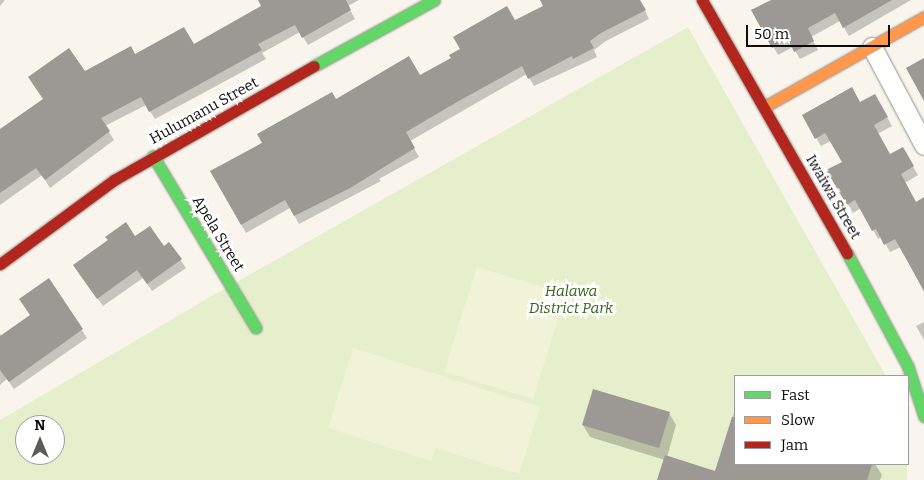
<!DOCTYPE html>
<html>
<head>
<meta charset="utf-8">
<style>
  body { margin:0 }
  #map { position:relative; width:924px; height:480px; overflow:hidden; background:#f9f5ed; font-family:Bitter,serif }
  div>[style] { position:absolute }
  .green>* { inset:0; background:#e6efcb }
  .pitch>* { inset:0; background:#f0f3d5 }
  .shadow>* { inset:0; background:#0003 }
  .building>* { inset:0; background:#9c9893 }
  .roads { filter:drop-shadow(0 0 1px #92908c) drop-shadow(0 0 1px #92908c) }
  .street>* { height:19px; margin:-9.5px; padding:0 9.5px; transform-origin:9.5px; border-radius:9.5px; background:#fefefc }
  .fast>* { height:11px; margin:-5.5px; padding:0 5.5px; transform-origin:5.5px; border-radius:5.5px; background:#63d668 }
  .slow>* { height:11px; margin:-5.5px; padding:0 5.5px; transform-origin:5.5px; border-radius:5.5px; background:#ff974d }
  .jam>* { height:11px; margin:-5.5px; padding:0 5.5px; transform-origin:5.5px; border-radius:5.5px; background:#b3261e }
  span { translate:-50% -50%; white-space:nowrap; text-align:center; line-height:1.15; -webkit-text-stroke:5px #fff; paint-order:stroke }
  .street-label { font-size:15px; color:#0a0a0a }
  .park-label { font-size:15px; color:#346319; font-style:italic }
  .legend { position:absolute; left:734px; top:375px; width:175px; height:90px; box-sizing:border-box; background:#fff; border:1px solid #9d9d9d; margin:0; padding:6px 9px; list-style:none; font-size:15px; color:#0a0a0a }
  .legend li { display:flex; align-items:center; gap:10px; height:25px }
  .legend b { width:25px; border:1px solid #9d9d9d }
  .north { position:absolute; left:15px; top:415px; width:50px; height:50px; box-sizing:border-box; background:#fff; border:1px solid #9d9d9d; border-radius:50%; rotate:0deg; font-size:14px; font-weight:700; line-height:20px; text-align:center; color:#0a0a0a }
  .north::after { content:''; display:block; margin:auto; width:18px; height:22px; background:#5e5c59; clip-path:polygon(50% 0,100% 100%,50% 72%,0 100%) }
  .scale { position:absolute; left:746px; top:25px; width:144px; height:22px; box-sizing:border-box; border:2px solid #0a0a0a; border-top:0; padding-left:6px; font-size:15px; line-height:18px; white-space:nowrap; color:#0a0a0a; -webkit-text-stroke:4px #fff; paint-order:stroke }
</style>
</head>
<body>
<div id="map">
  <div class="green">
    <div style="clip-path:polygon(evenodd,688px 27px,886px 376px,735px 376px,735px 464px,907px 464px,907px 480px,0 480px,0 420px,210px 297px,688px 27px,25px 425px,55px 425px,55px 455px,25px 455px,25px 425px)"></div>
  </div>
  <div class="pitch">
    <div style="clip-path:polygon(477px 267px,566px 294px,533px 399px,444px 372px)"></div>
    <div style="clip-path:polygon(353px 348px,540px 407px,519px 474px,436px 448px,431px 461px,328px 428px)"></div>
  </div>
  <div class="shadow">
    <div style="clip-path:polygon(0 0,5px 0,0 6px)"></div>
    <div style="clip-path:polygon(260px 0,359px 0,348px 6px,355px 19px,308px 45px,300px 32px,262px 53px,266px 59px,155px 119px,146px 105px,105px 126px,114px 140px,50px 188px,42px 175px,0 205px,0 143px,84px 73px,135px 56px,193px 45px,263px 6px)"></div>
    <div style="clip-path:polygon(542px 0,640px 0,649px 19px,606px 41px,594px 50px,597px 57px,534px 86px,527px 74px,410px 141px,419px 157px,379px 179px,381px 181px,299px 224px,290px 208px,246px 233px,212px 172px,336px 100px,420px 77px,545px 6px)"></div>
    <div style="clip-path:polygon(773px 0,911px 0,849px 36px,840px 21px,811px 37px,818px 50px,800px 59px,793px 47px,778px 55px,753px 11px)"></div>
    <div style="clip-path:polygon(875px 96px,892px 126px,877px 134px,890px 156px,902px 148px,918px 175px,905px 183px,915px 203px,924px 199px,924px 292px,901px 247px,890px 252px,882px 237px,878px 239px,861px 208px,853px 213px,828px 171px,843px 162px,831px 141px,821px 146px,804px 115px,860px 104px)"></div>
    <div style="clip-path:polygon(135px 238px,164px 247px,169px 243px,186px 268px,152px 291px,143px 278px,103px 306px,79px 274px,109px 241px)"></div>
    <div style="clip-path:polygon(924px 322px,924px 340px,916px 326px)"></div>
    <div style="clip-path:polygon(82px 330px,87px 338px,14px 389px,7px 379px,0 385px,0 334px,2px 336px)"></div>
    <div style="clip-path:polygon(669px 413px,676px 425px,667px 457px,716px 472px,734px 413px,735px 464px,875px 464px,882px 475px,880px 480px,658px 480px,665px 460px,590px 437px,583px 425px)"></div>
  </div>
  <div class="building">
    <div style="clip-path:polygon(258px 0,346px 0,351px 10px,302px 38px,295px 25px,258px 44px,262px 50px,149px 112px,141px 97px,101px 118px,110px 131px,45px 180px,36px 168px,0 193px,0 129px,43px 99px,28px 77px,69px 48px,85px 71px,131px 46px,135px 54px,184px 27px,194px 44px,261px 6px)"></div>
    <div style="clip-path:polygon(540px 0,640px 0,646px 10px,601px 33px,590px 41px,594px 48px,573px 59px,572px 56px,528px 79px,522px 66px,457px 102px,406px 132px,415px 148px,350px 188px,294px 216px,285px 200px,241px 225px,210px 171px,262px 143px,257px 134px,332px 92px,336px 99px,409px 56px,420px 75px,451px 58px,449px 55px,460px 49px,453px 37px,507px 6px,515px 20px,543px 6px)"></div>
    <div style="clip-path:polygon(771px 0,892px 0,843px 28px,835px 13px,808px 28px,814px 41px,794px 52px,788px 39px,772px 48px,751px 10px)"></div>
    <div style="clip-path:polygon(924px 58px,924px 101px,906px 68px)"></div>
    <div style="clip-path:polygon(852px 87px,860px 102px,875px 94px,888px 117px,874px 125px,890px 154px,903px 147px,914px 166px,901px 174px,916px 202px,924px 197px,924px 291px,895px 239px,884px 245px,876px 229px,872px 231px,855px 200px,847px 205px,826px 170px,842px 162px,825px 133px,815px 139px,802px 115px)"></div>
    <div style="clip-path:polygon(126px 222px,135px 236px,150px 226px,164px 246px,169px 242px,182px 259px,147px 284px,137px 270px,97px 299px,73px 265px,108px 240px,105px 237px)"></div>
    <div style="clip-path:polygon(49px 278px,83px 329px,9px 382px,0 370px,0 336px,30px 315px,19px 299px)"></div>
    <div style="clip-path:polygon(593px 389px,670px 412px,659px 448px,582px 425px)"></div>
    <div style="clip-path:polygon(732px 417px,735px 417px,735px 464px,872px 464px,867px 480px,657px 480px,665px 455px,715px 471px)"></div>
  </div>
  <div class="roads">
    <div class="street">
      <div style="left:872px;top:47px;width:111px;rotate:62deg"></div>
    </div>
    <div class="fast">
      <div style="left:314px;top:66px;width:137px;rotate:-28.8deg"></div>
      <div style="left:153px;top:156px;width:200px;rotate:59.1deg"></div>
      <div style="left:847px;top:253px;width:129px;rotate:61.8deg"></div>
      <div style="left:908px;top:367px;width:52px;rotate:71.9deg"></div>
    </div>
    <div class="slow">
      <div style="left:764px;top:107px;width:184px;rotate:-29.4deg"></div>
    </div>
    <div class="jam">
      <div style="left:702px;top:0;width:292px;rotate:60.2deg"></div>
      <div style="left:0;top:264px;width:142px;rotate:-36.4deg"></div>
      <div style="left:114px;top:180px;width:230px;rotate:-29.7deg"></div>
    </div>
  </div>
  <div class="street-label">
    <span style="left:204px;top:111px;rotate:-29deg">Hulumanu Street</span>
    <span style="left:833px;top:197px;rotate:60deg">Iwaiwa Street</span>
    <span style="left:218px;top:234px;rotate:59deg">Apela Street</span>
  </div>
  <div class="park-label">
    <span style="left:571px;top:300px">Halawa<br>District Park</span>
  </div>
  <ul class="legend">
  <li><b style="height:6px;background:#63d668"></b>Fast</li>
  <li><b style="height:6px;background:#ff974d"></b>Slow</li>
  <li><b style="height:6px;background:#b3261e"></b>Jam</li>
  </ul>
  <div class="north">N</div>
  <div class="scale">50 m</div>
</div>
</body>
</html>
